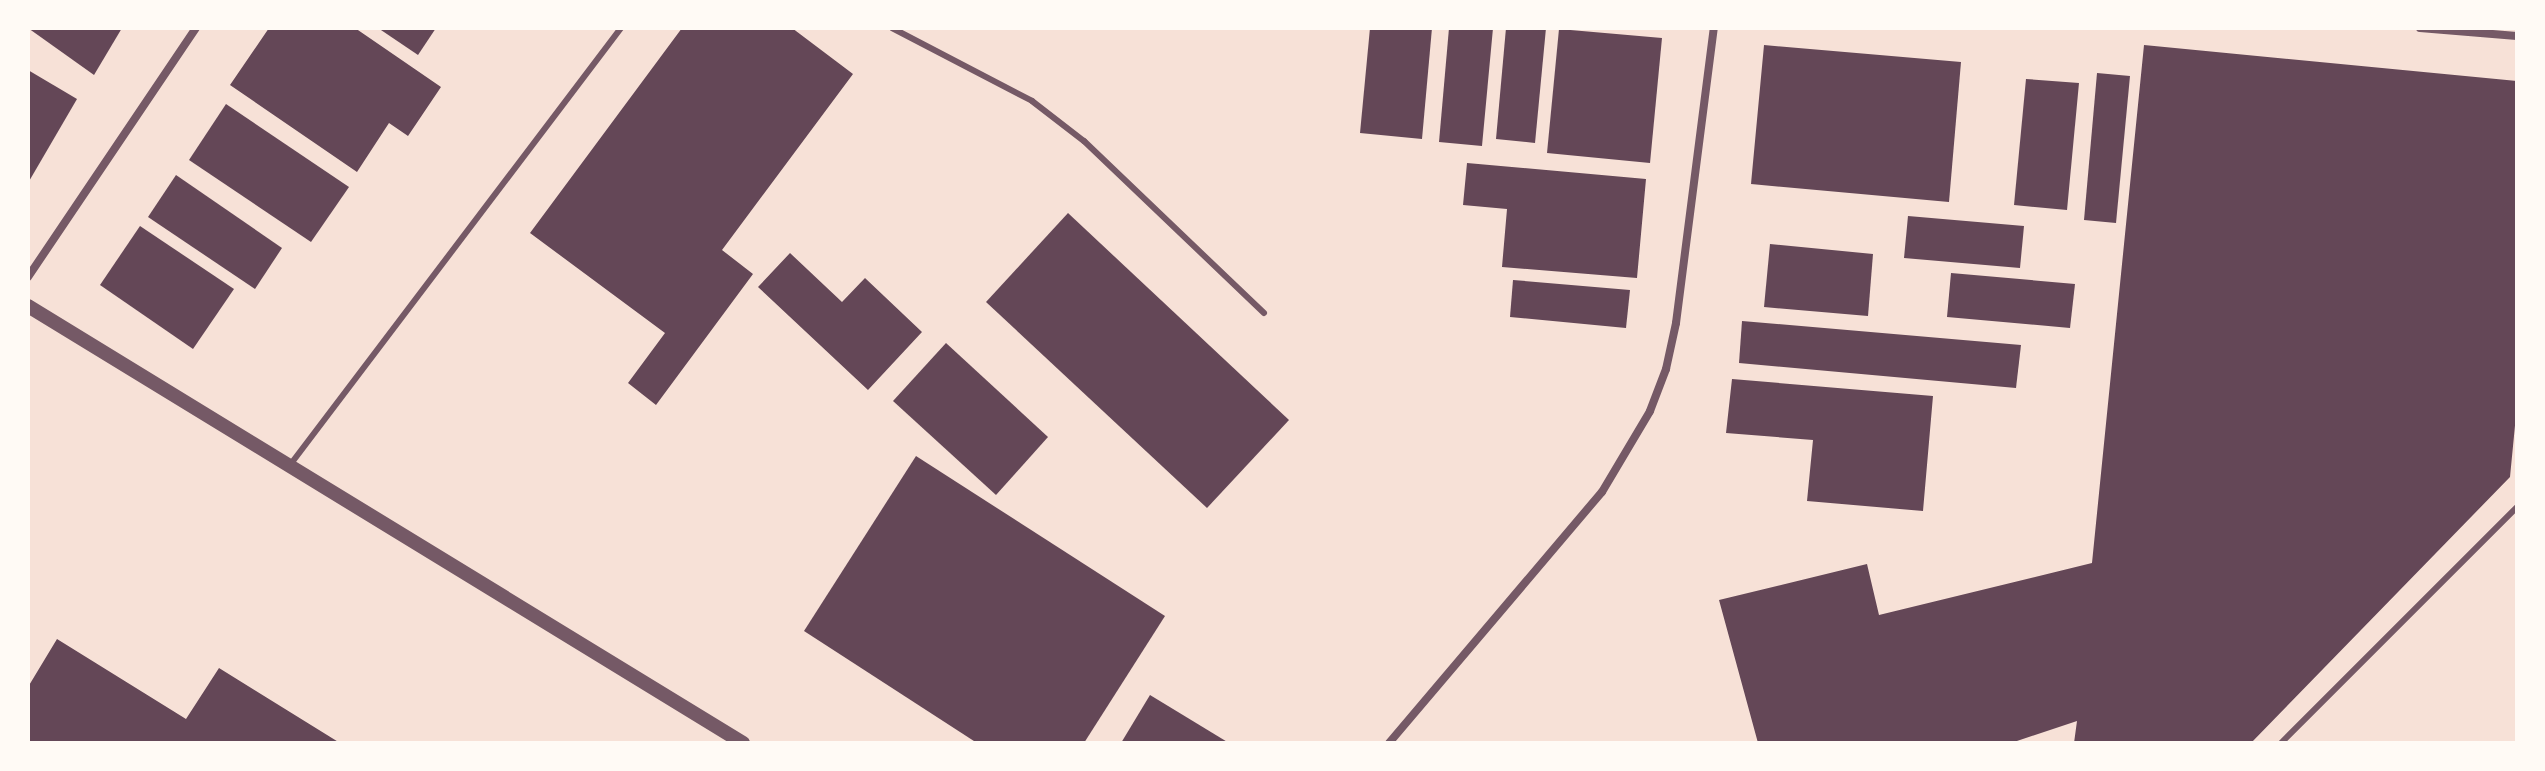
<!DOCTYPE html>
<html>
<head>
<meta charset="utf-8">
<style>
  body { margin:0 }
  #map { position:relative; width:2545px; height:771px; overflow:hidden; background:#f7e1d7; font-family:"PT Sans",sans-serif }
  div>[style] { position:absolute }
  .building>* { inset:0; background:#644757 }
  .service>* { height:6px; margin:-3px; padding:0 3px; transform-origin:3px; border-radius:3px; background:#755966 }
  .minor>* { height:8px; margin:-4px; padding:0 4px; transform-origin:4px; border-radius:4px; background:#755966 }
  .tertiary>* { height:14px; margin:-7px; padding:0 7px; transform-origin:7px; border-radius:7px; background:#755966 }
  span { translate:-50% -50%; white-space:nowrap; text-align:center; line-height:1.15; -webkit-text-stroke:8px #fffaf5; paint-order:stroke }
  .frame { position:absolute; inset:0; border:30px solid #fffaf5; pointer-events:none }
</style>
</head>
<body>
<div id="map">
  <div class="building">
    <div style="clip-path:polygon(28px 28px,122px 28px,94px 75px)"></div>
    <div style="clip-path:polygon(269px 28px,355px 28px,441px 87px,408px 136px,389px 123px,357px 172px,230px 85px)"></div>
    <div style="clip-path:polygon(378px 28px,436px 28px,418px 55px)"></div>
    <div style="clip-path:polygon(682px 28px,792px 28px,853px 74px,722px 250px,753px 274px,656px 405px,628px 383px,665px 333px,530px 233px)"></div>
    <div style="clip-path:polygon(1370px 28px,1432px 28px,1422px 139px,1360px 133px)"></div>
    <div style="clip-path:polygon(1449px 28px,1493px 28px,1482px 146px,1439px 142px)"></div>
    <div style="clip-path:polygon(1506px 28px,1546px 28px,1535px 143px,1496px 139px)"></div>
    <div style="clip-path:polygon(1559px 29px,1662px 38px,1650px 163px,1547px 153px)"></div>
    <div style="clip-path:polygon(1764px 45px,1961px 62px,1949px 202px,1751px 184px)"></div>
    <div style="clip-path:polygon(2144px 45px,2517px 81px,2517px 405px,2510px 477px,2251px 743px,2074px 743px,2077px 721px,2011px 743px,1758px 743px,1719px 600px,1867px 564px,1879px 615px,2092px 563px)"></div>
    <div style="clip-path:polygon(28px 70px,77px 99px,28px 183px)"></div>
    <div style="clip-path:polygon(2097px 73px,2130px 76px,2116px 223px,2084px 220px)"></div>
    <div style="clip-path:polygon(2026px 79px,2079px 83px,2067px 210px,2014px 205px)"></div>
    <div style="clip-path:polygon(226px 104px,349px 187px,311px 242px,189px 160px)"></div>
    <div style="clip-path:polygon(1467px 163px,1646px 179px,1637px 278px,1502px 267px,1507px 209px,1463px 205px)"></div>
    <div style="clip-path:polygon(176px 175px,282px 248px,255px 289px,148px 217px)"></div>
    <div style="clip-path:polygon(1068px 213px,1289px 420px,1207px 508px,986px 302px)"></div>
    <div style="clip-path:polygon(1908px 216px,2024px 226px,2020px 268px,1904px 258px)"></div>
    <div style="clip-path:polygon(140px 226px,234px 289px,193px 349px,100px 285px)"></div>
    <div style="clip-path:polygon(1770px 244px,1873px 254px,1868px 316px,1764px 307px)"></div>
    <div style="clip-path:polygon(790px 253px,842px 302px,865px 278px,922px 332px,868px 390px,758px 287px)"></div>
    <div style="clip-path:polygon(1951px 273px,2075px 284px,2070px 328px,1947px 317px)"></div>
    <div style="clip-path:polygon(1513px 280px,1630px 290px,1626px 328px,1510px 317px)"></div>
    <div style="clip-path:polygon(1742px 321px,2021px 345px,2016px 388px,1739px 363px)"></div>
    <div style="clip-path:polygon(946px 343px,1048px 437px,996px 495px,893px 401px)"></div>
    <div style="clip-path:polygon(1732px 379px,1933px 396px,1923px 511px,1807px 501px,1813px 440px,1726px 433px)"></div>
    <div style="clip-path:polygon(916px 456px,1165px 616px,1084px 743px,977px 743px,804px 631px)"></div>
    <div style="clip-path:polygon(57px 639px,186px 719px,219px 668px,340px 743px,28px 743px,28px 687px)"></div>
    <div style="clip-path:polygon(1150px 695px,1229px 743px,1121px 743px)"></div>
  </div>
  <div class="service">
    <div style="left:892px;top:28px;width:158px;rotate:27.5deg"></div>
    <div style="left:1032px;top:101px;width:66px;rotate:37.6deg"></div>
    <div style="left:1084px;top:141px;width:249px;rotate:43.7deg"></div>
    <div style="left:290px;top:465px;width:548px;rotate:-52.86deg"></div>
    <div style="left:2281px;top:743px;width:334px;rotate:-45deg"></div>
  </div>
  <div class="minor">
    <div style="left:2420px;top:28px;width:97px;rotate:4.7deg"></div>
    <div style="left:28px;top:277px;width:300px;rotate:-56deg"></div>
    <div style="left:1389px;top:743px;width:329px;rotate:-49.7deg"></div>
    <div style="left:1602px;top:492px;width:94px;rotate:-59.3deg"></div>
    <div style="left:1650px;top:411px;width:45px;rotate:-69.1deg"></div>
    <div style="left:1666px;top:369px;width:47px;rotate:-77.7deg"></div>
    <div style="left:1676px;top:323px;width:297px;rotate:-82.7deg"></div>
  </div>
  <div class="tertiary">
    <div style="left:28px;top:306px;width:838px;rotate:31.43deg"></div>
  </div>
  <div class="frame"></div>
</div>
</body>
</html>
